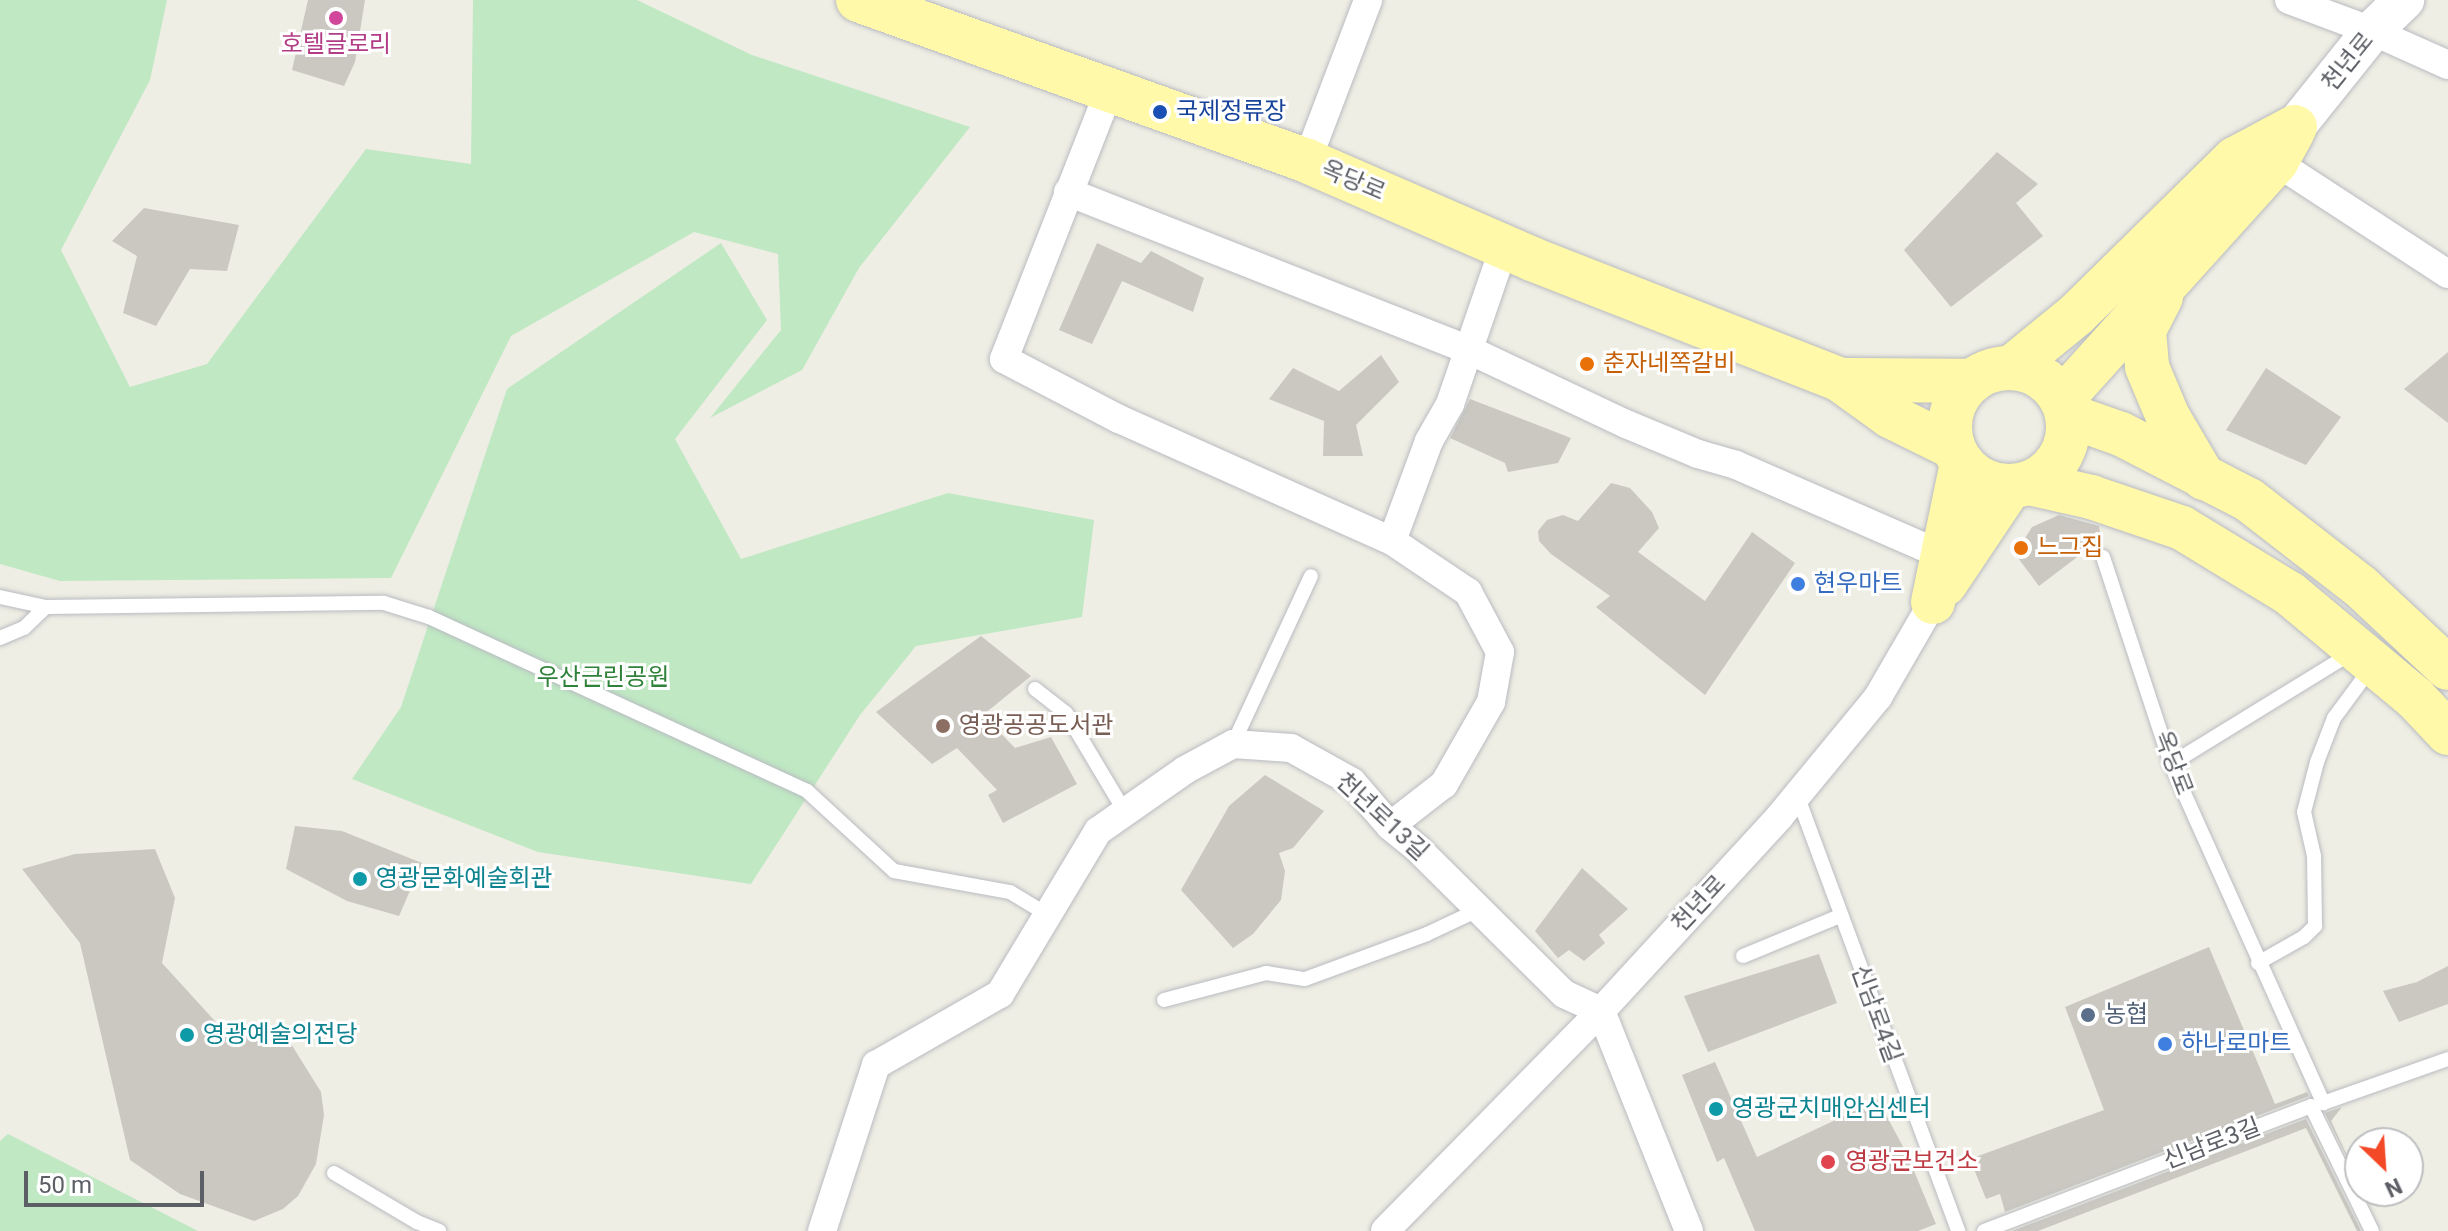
<!DOCTYPE html>
<html>
<head>
<meta charset="utf-8">
<style>
  body { margin:0 }
  #map { position:relative; width:2448px; height:1231px; overflow:hidden; background:#efeee4; font-family:Roboto,"Noto Sans KR",sans-serif }
  div>[style] { position:absolute }
  .green>* { inset:0; background:#bfe8c3 }
  .building>* { inset:0; background:#cac8c1 }
  .roads { filter:drop-shadow(0 0 2px #b9bbc1) drop-shadow(0 0 2px #b9bbc1) }
  .lane>* { height:14px; margin:-7px; padding:0 7px; transform-origin:7px; border-radius:7px; background:#fff }
  .street>* { height:28px; margin:-14px; padding:0 14px; transform-origin:14px; border-radius:14px; background:#fff }
  .secondary>* { height:40px; margin:-20px; padding:0 20px; transform-origin:20px; border-radius:20px; background:#fff }
  .primary>* { height:44px; margin:-22px; padding:0 22px; transform-origin:22px; border-radius:22px; background:#fff9a9 }
  .primary>.ring { margin:-22px; padding:0; box-sizing:content-box; background:none; border:44px solid #fff9a9; border-radius:50% }
  .dots>* { width:22px; height:22px; translate:-50% -50%; box-sizing:border-box; border:4px solid #fff; border-radius:50% }
  span { translate:-50% -50%; white-space:nowrap; text-align:center; line-height:1.15; -webkit-text-stroke:6px #fff; paint-order:stroke }
  .hotel-label { font-size:24px; color:#b23c85 }
  .street-label { font-size:24px; color:#5c5f65 }
  .transit-label { font-size:24px; color:#164399 }
  .left { translate:0 -50%; text-align:left }
  .food-label { font-size:24px; color:#c56008 }
  .shop-label { font-size:24px; color:#366cbe }
  .park-label { font-size:24px; color:#2f823a }
  .education-label { font-size:24px; color:#785e54 }
  .culture-label { font-size:24px; color:#0d838f }
  .service-label { font-size:24px; color:#4e5e75 }
  .health-label { font-size:24px; color:#be3a42 }
  .north { position:absolute; left:2344px; top:1127px; width:80px; height:80px; box-sizing:border-box; background:#fff; border:2px solid #bebfc1; border-radius:50%; rotate:155deg; font-size:22px; font-weight:700; line-height:32px; text-align:center; color:#5c5f65 }
  .north::after { content:''; display:block; margin:auto; width:28px; height:36px; background:#f34926; clip-path:polygon(50% 0,100% 100%,50% 72%,0 100%) }
  .scale { position:absolute; left:24px; top:1171px; width:180px; height:36px; box-sizing:border-box; border:4px solid #5c5f65; border-top:0; padding-left:10px; font-size:24px; line-height:28px; white-space:nowrap; color:#5c5f65; -webkit-text-stroke:6px #fff; paint-order:stroke }
</style>
</head>
<body>
<div id="map">
  <div class="green">
    <div style="clip-path:polygon(0 0,167px 0,150px 80px,61px 250px,130px 387px,207px 364px,366px 149px,471px 164px,473px 0,637px 0,752px 55px,970px 127px,859px 268px,802px 370px,710px 418px,781px 330px,778px 254px,694px 232px,511px 336px,391px 578px,60px 581px,0 564px)"></div>
    <div style="clip-path:polygon(721px 243px,767px 320px,675px 439px,741px 559px,948px 493px,1094px 520px,1082px 617px,916px 646px,860px 715px,751px 884px,538px 852px,352px 779px,401px 707px,507px 389px)"></div>
    <div style="clip-path:polygon(8px 1134px,198px 1231px,0 1231px,0 1141px)"></div>
  </div>
  <div class="building">
    <div style="clip-path:polygon(308px 0,365px 0,355px 62px,344px 86px,292px 70px)"></div>
    <div style="clip-path:polygon(1997px 152px,2038px 184px,2016px 203px,2043px 236px,1951px 307px,1904px 250px)"></div>
    <div style="clip-path:polygon(144px 208px,239px 225px,227px 271px,190px 269px,156px 326px,123px 313px,137px 256px,112px 241px)"></div>
    <div style="clip-path:polygon(1097px 243px,1141px 263px,1151px 251px,1204px 278px,1193px 312px,1122px 281px,1092px 344px,1059px 330px)"></div>
    <div style="clip-path:polygon(2448px 352px,2448px 423px,2404px 389px)"></div>
    <div style="clip-path:polygon(1381px 355px,1399px 382px,1356px 425px,1363px 456px,1323px 456px,1324px 421px,1269px 399px,1293px 368px,1339px 391px)"></div>
    <div style="clip-path:polygon(2266px 368px,2341px 417px,2306px 465px,2226px 430px)"></div>
    <div style="clip-path:polygon(1470px 399px,1571px 438px,1558px 463px,1508px 472px,1505px 463px,1450px 438px)"></div>
    <div style="clip-path:polygon(1611px 483px,1630px 488px,1652px 512px,1659px 528px,1638px 552px,1705px 601px,1752px 532px,1795px 563px,1705px 695px,1596px 607px,1610px 596px,1551px 554px,1539px 541px,1538px 531px,1547px 520px,1563px 515px,1578px 521px)"></div>
    <div style="clip-path:polygon(2059px 515px,2099px 526px,2101px 539px,2039px 586px,2015px 554px,2032px 527px)"></div>
    <div style="clip-path:polygon(981px 636px,1031px 676px,983px 715px,1015px 748px,1051px 737px,1077px 784px,1003px 823px,988px 795px,997px 790px,957px 748px,932px 764px,876px 712px)"></div>
    <div style="clip-path:polygon(1265px 775px,1324px 811px,1293px 848px,1279px 853px,1285px 871px,1281px 900px,1253px 934px,1233px 948px,1181px 890px,1229px 806px)"></div>
    <div style="clip-path:polygon(295px 826px,342px 831px,422px 863px,399px 916px,347px 901px,286px 869px)"></div>
    <div style="clip-path:polygon(155px 849px,175px 898px,162px 963px,224px 1031px,250px 1029px,288px 1039px,321px 1092px,324px 1115px,316px 1164px,298px 1196px,283px 1209px,254px 1221px,180px 1194px,130px 1160px,80px 943px,22px 869px,75px 854px)"></div>
    <div style="clip-path:polygon(1582px 868px,1628px 909px,1599px 935px,1605px 943px,1584px 961px,1569px 950px,1558px 958px,1535px 931px)"></div>
    <div style="clip-path:polygon(2209px 947px,2275px 1104px,2307px 1092px,2309px 1096px,2005px 1212px,2000px 1194px,1986px 1199px,1970px 1159px,2104px 1110px,2065px 1007px)"></div>
    <div style="clip-path:polygon(1819px 954px,1837px 1003px,1708px 1052px,1684px 996px)"></div>
    <div style="clip-path:polygon(2448px 966px,2448px 1004px,2399px 1022px,2383px 991px,2417px 982px)"></div>
    <div style="clip-path:polygon(1715px 1062px,1757px 1157px,1878px 1100px,1907px 1154px,1936px 1224px,1918px 1231px,1755px 1231px,1724px 1158px,1717px 1162px,1682px 1075px)"></div>
    <div style="clip-path:polygon(2342px 1107px,2331px 1121px,2360px 1184px,2325px 1113px)"></div>
    <div style="clip-path:polygon(2306px 1119px,2361px 1231px,2357px 1231px,2306px 1128px,2038px 1231px,2012px 1231px)"></div>
  </div>
  <div class="roads">
    <div class="lane">
      <div style="left:2103px;top:557px;width:218px;rotate:71.8deg"></div>
      <div style="left:2171px;top:764px;width:372px;rotate:65.8deg"></div>
      <div style="left:2323px;top:1103px;width:133px;rotate:-19.4deg"></div>
      <div style="left:0;top:597px;width:47px;rotate:12.3deg"></div>
      <div style="left:46px;top:607px;width:338px;rotate:-0.7deg"></div>
      <div style="left:384px;top:603px;width:47px;rotate:17.3deg"></div>
      <div style="left:429px;top:617px;width:416px;rotate:24.7deg"></div>
      <div style="left:807px;top:791px;width:118px;rotate:42.6deg"></div>
      <div style="left:894px;top:871px;width:118px;rotate:10.3deg"></div>
      <div style="left:1010px;top:892px;width:44px;rotate:31.2deg"></div>
      <div style="left:0;top:638px;width:26px;rotate:-23deg"></div>
      <div style="left:24px;top:628px;width:30px;rotate:-44deg"></div>
      <div style="left:1035px;top:689px;width:39px;rotate:38deg"></div>
      <div style="left:1066px;top:713px;width:115px;rotate:59.2deg"></div>
      <div style="left:1233px;top:744px;width:185px;rotate:-65.1deg"></div>
      <div style="left:2171px;top:764px;width:214px;rotate:-31.6deg"></div>
      <div style="left:1797px;top:795px;width:465px;rotate:69.7deg"></div>
      <div style="left:1743px;top:956px;width:105px;rotate:-22.4deg"></div>
      <div style="left:2258px;top:963px;width:53px;rotate:-29.5deg"></div>
      <div style="left:2304px;top:937px;width:16px;rotate:-45deg"></div>
      <div style="left:2315px;top:926px;width:70px;rotate:-90.8deg"></div>
      <div style="left:2314px;top:856px;width:45px;rotate:-102.8deg"></div>
      <div style="left:2304px;top:812px;width:52px;rotate:-75.4deg"></div>
      <div style="left:2317px;top:762px;width:47px;rotate:-68.9deg"></div>
      <div style="left:2334px;top:718px;width:62px;rotate:-53.5deg"></div>
      <div style="left:1164px;top:1000px;width:106px;rotate:-14.8deg"></div>
      <div style="left:1266px;top:973px;width:39px;rotate:9deg"></div>
      <div style="left:1305px;top:979px;width:130px;rotate:-20.2deg"></div>
      <div style="left:1427px;top:934px;width:56px;rotate:-25.2deg"></div>
      <div style="left:334px;top:1173px;width:96px;rotate:30.6deg"></div>
      <div style="left:417px;top:1222px;width:24px;rotate:22deg"></div>
      <div style="left:1984px;top:1231px;width:350px;rotate:-20.9deg"></div>
      <div style="left:2311px;top:1106px;width:139px;rotate:64deg"></div>
    </div>
    <div class="street">
      <div style="left:2289px;top:0;width:89px;rotate:20.5deg"></div>
      <div style="left:2372px;top:31px;width:83px;rotate:24.1deg"></div>
      <div style="left:1109px;top:91px;width:288px;rotate:111.4deg"></div>
      <div style="left:1004px;top:359px;width:130px;rotate:27.6deg"></div>
      <div style="left:1119px;top:419px;width:299px;rotate:24.1deg"></div>
      <div style="left:1392px;top:541px;width:92px;rotate:33.9deg"></div>
      <div style="left:1468px;top:592px;width:68px;rotate:61.9deg"></div>
      <div style="left:1500px;top:652px;width:51px;rotate:100.2deg"></div>
      <div style="left:1491px;top:702px;width:95px;rotate:119.8deg"></div>
      <div style="left:1444px;top:784px;width:68px;rotate:142.1deg"></div>
      <div style="left:1307px;top:161px;width:172px;rotate:-69.2deg"></div>
      <div style="left:2276px;top:162px;width:205px;rotate:33.1deg"></div>
      <div style="left:1068px;top:192px;width:429px;rotate:21.5deg"></div>
      <div style="left:1467px;top:349px;width:176px;rotate:25.3deg"></div>
      <div style="left:1626px;top:424px;width:78px;rotate:22.6deg"></div>
      <div style="left:1698px;top:454px;width:40px;rotate:16deg"></div>
      <div style="left:1736px;top:465px;width:225px;rotate:23.6deg"></div>
      <div style="left:1392px;top:541px;width:107px;rotate:-69.7deg"></div>
      <div style="left:1429px;top:441px;width:43px;rotate:-60.4deg"></div>
      <div style="left:1450px;top:404px;width:166px;rotate:-71deg"></div>
      <div style="left:822px;top:1231px;width:175px;rotate:-72deg"></div>
      <div style="left:876px;top:1065px;width:143px;rotate:-29.8deg"></div>
      <div style="left:1000px;top:994px;width:190px;rotate:-59deg"></div>
      <div style="left:1098px;top:831px;width:106px;rotate:-35deg"></div>
      <div style="left:1185px;top:770px;width:55px;rotate:-28.4deg"></div>
      <div style="left:1233px;top:744px;width:58px;rotate:3.9deg"></div>
      <div style="left:1291px;top:748px;width:70px;rotate:29.1deg"></div>
      <div style="left:1352px;top:782px;width:58px;rotate:49.2deg"></div>
      <div style="left:1390px;top:826px;width:35px;rotate:39deg"></div>
      <div style="left:1417px;top:848px;width:207px;rotate:44.8deg"></div>
      <div style="left:1564px;top:994px;width:41px;rotate:24.7deg"></div>
      <div style="left:1601px;top:1011px;width:308px;rotate:134.5deg"></div>
      <div style="left:1689px;top:1231px;width:237px;rotate:-111.8deg"></div>
      <div style="left:1601px;top:1011px;width:265px;rotate:-47.4deg"></div>
      <div style="left:1780px;top:816px;width:154px;rotate:-50.5deg"></div>
      <div style="left:1878px;top:697px;width:110px;rotate:-59.9deg"></div>
    </div>
    <div class="secondary">
      <div style="left:2295px;top:127px;width:123px;rotate:-51.3deg"></div>
      <div style="left:2372px;top:31px;width:45px;rotate:-44.1deg"></div>
    </div>
    <div class="primary">
      <div style="left:858px;top:0;width:477px;rotate:19.7deg"></div>
      <div style="left:1307px;top:161px;width:245px;rotate:23.5deg"></div>
      <div style="left:1532px;top:259px;width:331px;rotate:21.4deg"></div>
      <div style="left:1840px;top:380px;width:62px;rotate:35.8deg"></div>
      <div style="left:1890px;top:416px;width:70px;rotate:26.2deg"></div>
      <div style="left:2161px;top:297px;width:38px;rotate:117deg"></div>
      <div style="left:2144px;top:331px;width:36px;rotate:85deg"></div>
      <div style="left:2147px;top:367px;width:54px;rotate:67.2deg"></div>
      <div style="left:2168px;top:417px;width:71px;rotate:59.5deg"></div>
      <div style="left:2011px;top:368px;width:85px;rotate:-39.3deg"></div>
      <div style="left:2077px;top:314px;width:221px;rotate:-44.5deg"></div>
      <div style="left:2235px;top:159px;width:68px;rotate:-28.1deg"></div>
      <div class="ring" style="left:1950px;top:368px;width:74px;height:74px"></div>
      <div style="left:1840px;top:380px;width:132px;rotate:0.4deg"></div>
      <div style="left:2062px;top:399px;width:319px;rotate:-47.9deg"></div>
      <div style="left:2276px;top:162px;width:33px;rotate:-61deg"></div>
      <div style="left:2067px;top:415px;width:57px;rotate:19.4deg"></div>
      <div style="left:2121px;top:434px;width:144px;rotate:27.3deg"></div>
      <div style="left:2249px;top:500px;width:140px;rotate:37.8deg"></div>
      <div style="left:2360px;top:586px;width:120px;rotate:43deg"></div>
      <div style="left:2029px;top:483px;width:64px;rotate:12.7deg"></div>
      <div style="left:2091px;top:497px;width:96px;rotate:18.8deg"></div>
      <div style="left:2182px;top:528px;width:125px;rotate:31.3deg"></div>
      <div style="left:2289px;top:593px;width:164px;rotate:39.8deg"></div>
      <div style="left:2415px;top:698px;width:48px;rotate:46.7deg"></div>
      <div style="left:1945px;top:584px;width:117px;rotate:-56.2deg"></div>
      <div style="left:1933px;top:602px;width:142px;rotate:-78.2deg"></div>
    </div>
  </div>
  <div class="dots">
    <div style="left:336px;top:18px;background:#d1479c"></div>
    <div style="left:1160px;top:112px;background:#1a4fb4"></div>
    <div style="left:1587px;top:364px;background:#e8710a"></div>
    <div style="left:2021px;top:548px;background:#e8710a"></div>
    <div style="left:1798px;top:584px;background:#3f7fe0"></div>
    <div style="left:943px;top:726px;background:#8d6e63"></div>
    <div style="left:360px;top:879px;background:#0f9aa8"></div>
    <div style="left:2088px;top:1015px;background:#5c6f8a"></div>
    <div style="left:187px;top:1035px;background:#0f9aa8"></div>
    <div style="left:2165px;top:1044px;background:#3f7fe0"></div>
    <div style="left:1716px;top:1109px;background:#0f9aa8"></div>
    <div style="left:1828px;top:1162px;background:#e0444e"></div>
  </div>
  <div class="hotel-label">
    <span style="left:336px;top:45px">호텔글로리</span>
  </div>
  <div class="street-label">
    <span style="left:2348px;top:62px;rotate:-51deg">천년로</span>
    <span style="left:1353px;top:181px;rotate:23deg">옥당로</span>
    <span style="left:2173px;top:763px;rotate:69deg">옥당로</span>
    <span style="left:1382px;top:817px;rotate:43deg">천년로13길</span>
    <span style="left:1699px;top:904px;rotate:-47deg">천년로</span>
    <span style="left:1876px;top:1014px;rotate:70deg">신남로4길</span>
    <span style="left:2212px;top:1144px;rotate:-21deg">신남로3길</span>
  </div>
  <div class="transit-label">
    <span class="left" style="left:1176px;top:112px">국제정류장</span>
  </div>
  <div class="food-label">
    <span class="left" style="left:1603px;top:364px">춘자네쪽갈비</span>
    <span class="left" style="left:2037px;top:548px">느그집</span>
  </div>
  <div class="shop-label">
    <span class="left" style="left:1814px;top:584px">현우마트</span>
    <span class="left" style="left:2181px;top:1044px">하나로마트</span>
  </div>
  <div class="park-label">
    <span style="left:603px;top:678px">우산근린공원</span>
  </div>
  <div class="education-label">
    <span class="left" style="left:959px;top:726px">영광공공도서관</span>
  </div>
  <div class="culture-label">
    <span class="left" style="left:376px;top:879px">영광문화예술회관</span>
    <span class="left" style="left:203px;top:1035px">영광예술의전당</span>
    <span class="left" style="left:1732px;top:1109px">영광군치매안심센터</span>
  </div>
  <div class="service-label">
    <span class="left" style="left:2104px;top:1015px">농협</span>
  </div>
  <div class="health-label">
    <span class="left" style="left:1846px;top:1162px">영광군보건소</span>
  </div>
  <div class="north">N</div>
  <div class="scale">50 m</div>
</div>
</body>
</html>
